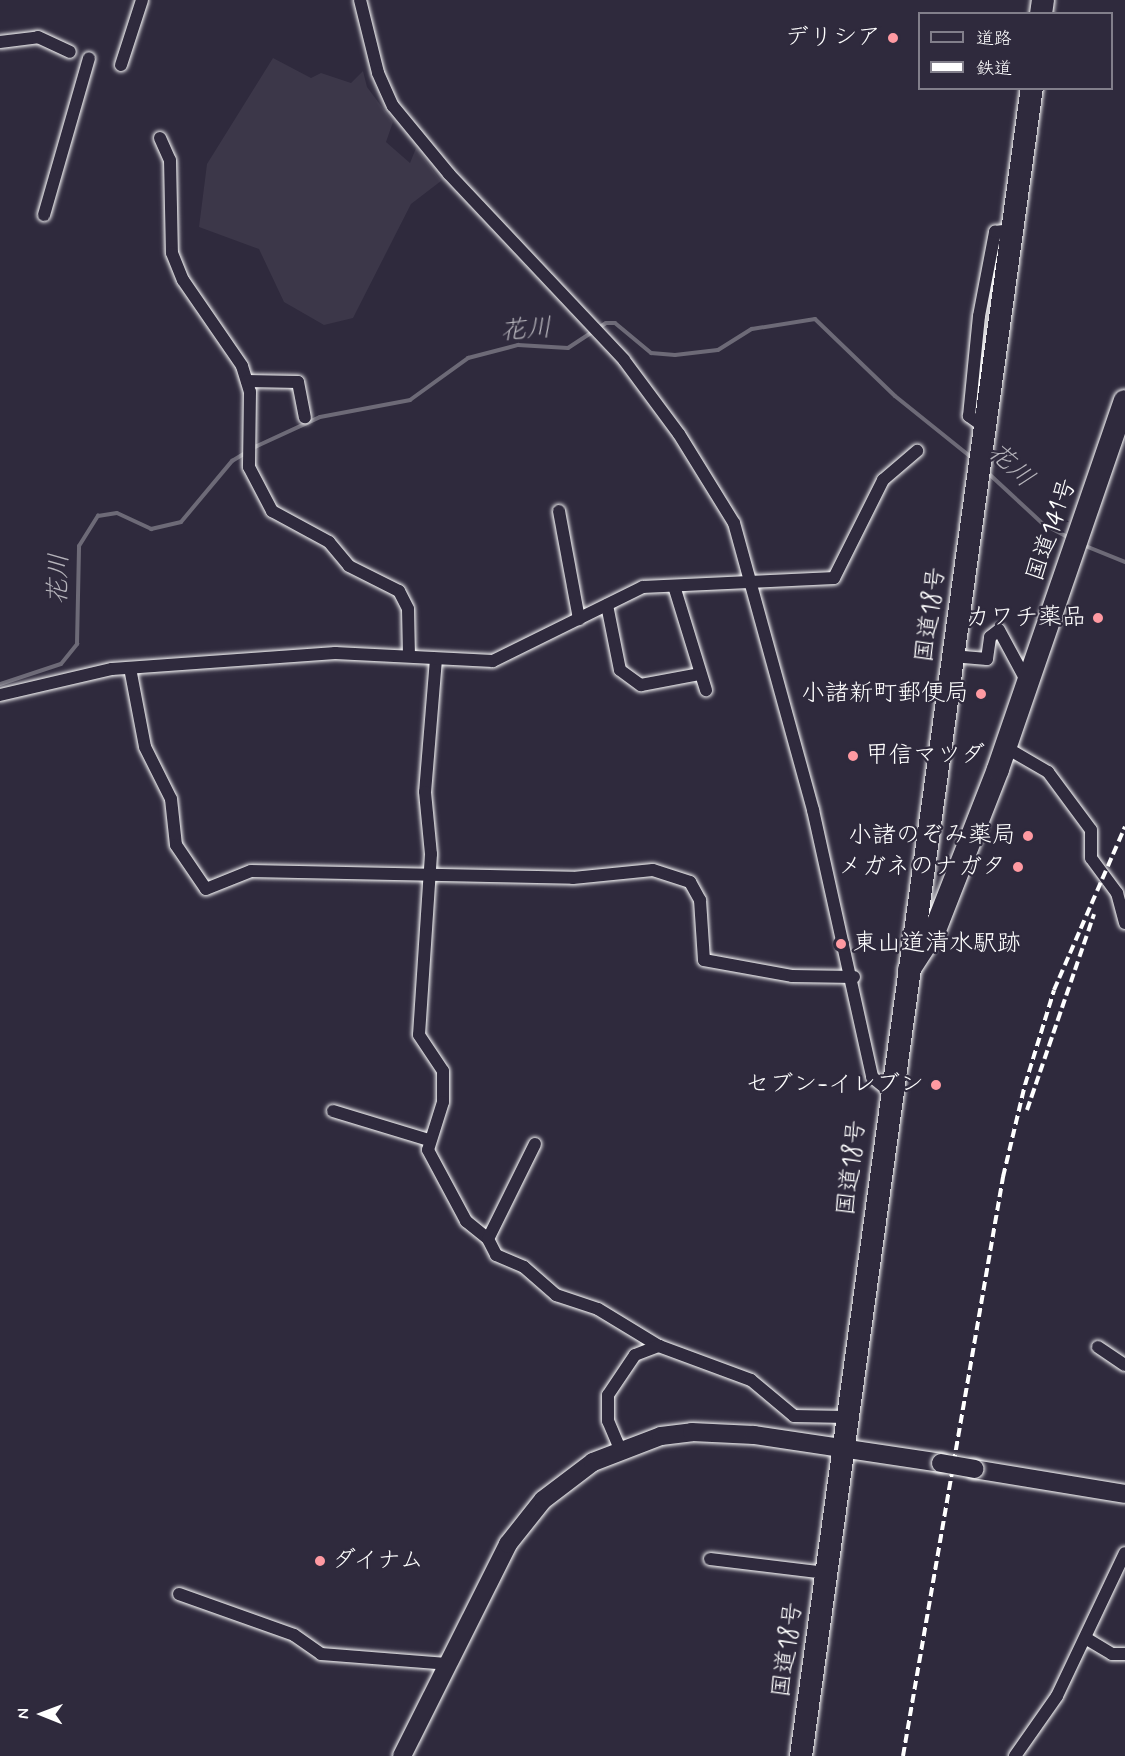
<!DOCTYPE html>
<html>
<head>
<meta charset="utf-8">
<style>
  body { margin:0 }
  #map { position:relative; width:1125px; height:1756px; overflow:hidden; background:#2f2a3d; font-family:Mynerve,"Klee One",sans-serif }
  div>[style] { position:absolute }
  .built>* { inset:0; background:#3c3749 }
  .stream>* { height:4px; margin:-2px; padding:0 2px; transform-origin:2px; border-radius:2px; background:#6d6a77 }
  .roads { filter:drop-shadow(0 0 2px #fff) drop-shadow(0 0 2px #fff) }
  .street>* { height:12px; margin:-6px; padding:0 6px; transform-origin:6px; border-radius:6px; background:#2f2a3d }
  .secondary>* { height:18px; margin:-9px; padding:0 9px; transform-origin:9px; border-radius:9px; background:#2f2a3d }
  .highway>* { height:22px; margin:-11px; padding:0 11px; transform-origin:11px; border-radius:11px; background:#2f2a3d }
  .rail>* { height:4px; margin-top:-2px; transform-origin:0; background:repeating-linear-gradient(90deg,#fff 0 9px,transparent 0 13.5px) }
  .bridges { filter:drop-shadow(0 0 2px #fff) drop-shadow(0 0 2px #fff) }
  .secondary-bridge>* { height:18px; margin:-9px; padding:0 9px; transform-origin:9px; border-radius:9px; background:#2f2a3d }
  .dots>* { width:16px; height:16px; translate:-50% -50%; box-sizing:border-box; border:3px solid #2f2a3d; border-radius:50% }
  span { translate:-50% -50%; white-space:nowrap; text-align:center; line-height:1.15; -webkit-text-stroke:4.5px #2f2a3d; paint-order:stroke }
  .poi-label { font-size:24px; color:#fff }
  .right { translate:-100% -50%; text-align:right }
  .left { translate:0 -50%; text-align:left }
  .street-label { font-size:24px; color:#fff }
  .water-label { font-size:26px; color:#b6b4bb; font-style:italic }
  .legend { position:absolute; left:918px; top:12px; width:195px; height:78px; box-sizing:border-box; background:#2f2a3d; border:2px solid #827f8b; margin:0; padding:8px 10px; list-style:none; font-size:18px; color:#fff }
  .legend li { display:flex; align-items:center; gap:12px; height:30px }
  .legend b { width:30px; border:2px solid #827f8b }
  .north { position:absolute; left:12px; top:1684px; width:60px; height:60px; -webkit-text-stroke:4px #2f2a3d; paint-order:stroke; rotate:271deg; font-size:16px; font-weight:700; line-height:24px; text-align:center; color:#fff }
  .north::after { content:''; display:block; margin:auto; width:21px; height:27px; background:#fff; clip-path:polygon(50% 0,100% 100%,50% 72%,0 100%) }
</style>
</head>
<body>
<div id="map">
  <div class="built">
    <div style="clip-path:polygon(273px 58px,311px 78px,321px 73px,351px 83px,363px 71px,367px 87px,393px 122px,386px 142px,410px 163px,416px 148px,441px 181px,411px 204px,353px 318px,324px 325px,284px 302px,259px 249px,199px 227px,207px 164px)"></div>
  </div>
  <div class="stream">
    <div style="left:988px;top:473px;width:75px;rotate:42.8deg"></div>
    <div style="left:1043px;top:524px;width:32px;rotate:28deg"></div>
    <div style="left:1083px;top:545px;width:45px;rotate:22deg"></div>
    <div style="left:0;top:684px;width:64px;rotate:-18.2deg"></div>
    <div style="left:61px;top:664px;width:26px;rotate:-51deg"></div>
    <div style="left:77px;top:644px;width:98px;rotate:-88.8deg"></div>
    <div style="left:79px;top:546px;width:36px;rotate:-58deg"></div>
    <div style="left:98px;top:516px;width:19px;rotate:-9deg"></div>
    <div style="left:117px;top:513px;width:38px;rotate:25deg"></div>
    <div style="left:151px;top:529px;width:31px;rotate:-13deg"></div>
    <div style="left:181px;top:522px;width:80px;rotate:-50.1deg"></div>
    <div style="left:232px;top:461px;width:29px;rotate:-31deg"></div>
    <div style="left:257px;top:446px;width:69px;rotate:-24.7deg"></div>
    <div style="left:320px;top:417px;width:92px;rotate:-10.7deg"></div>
    <div style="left:410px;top:400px;width:72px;rotate:-35.9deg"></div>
    <div style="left:468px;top:358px;width:52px;rotate:-14.6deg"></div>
    <div style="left:518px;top:345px;width:50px;rotate:3.4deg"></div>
    <div style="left:568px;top:348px;width:45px;rotate:-33.3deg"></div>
    <div style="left:606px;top:323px;width:9px"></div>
    <div style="left:615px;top:323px;width:47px;rotate:39.8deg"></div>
    <div style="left:651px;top:353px;width:24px;rotate:5deg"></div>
    <div style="left:675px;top:355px;width:43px;rotate:-6.6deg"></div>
    <div style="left:718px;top:350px;width:40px;rotate:-32deg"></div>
    <div style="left:752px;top:329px;width:64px;rotate:-9deg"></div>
    <div style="left:815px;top:319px;width:111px;rotate:43.9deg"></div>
    <div style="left:895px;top:396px;width:97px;rotate:38.8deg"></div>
  </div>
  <div class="roads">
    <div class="street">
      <div style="left:360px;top:0;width:75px;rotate:76.1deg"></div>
      <div style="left:378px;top:73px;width:36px;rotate:66deg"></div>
      <div style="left:393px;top:106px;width:88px;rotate:50.5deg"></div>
      <div style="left:449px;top:174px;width:255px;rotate:46.7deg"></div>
      <div style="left:624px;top:360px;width:92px;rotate:53.4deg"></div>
      <div style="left:679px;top:434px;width:105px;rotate:58.3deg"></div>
      <div style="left:734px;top:523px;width:298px;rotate:74.6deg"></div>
      <div style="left:813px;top:810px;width:273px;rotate:77.5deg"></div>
      <div style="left:872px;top:1077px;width:22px;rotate:39deg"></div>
      <div style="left:0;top:42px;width:38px;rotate:-7deg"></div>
      <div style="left:38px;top:37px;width:35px;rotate:25deg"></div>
      <div style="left:121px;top:65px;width:68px;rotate:-72.1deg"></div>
      <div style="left:160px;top:138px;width:24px;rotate:66deg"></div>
      <div style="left:170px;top:160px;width:93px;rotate:88.8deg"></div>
      <div style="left:172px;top:253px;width:29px;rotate:68deg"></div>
      <div style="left:183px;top:280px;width:104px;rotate:55.5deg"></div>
      <div style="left:242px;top:366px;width:27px;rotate:73deg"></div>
      <div style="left:250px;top:392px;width:75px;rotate:90.8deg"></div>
      <div style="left:249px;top:467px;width:50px;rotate:62.4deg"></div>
      <div style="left:272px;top:511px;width:65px;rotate:28.5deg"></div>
      <div style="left:329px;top:542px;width:31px;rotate:50deg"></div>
      <div style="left:349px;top:566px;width:56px;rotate:26.6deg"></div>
      <div style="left:399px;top:591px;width:20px;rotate:63deg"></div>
      <div style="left:408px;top:609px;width:47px;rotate:88.8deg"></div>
      <div style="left:44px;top:215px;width:163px;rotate:-74deg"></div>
      <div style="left:247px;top:381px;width:51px;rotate:1.1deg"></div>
      <div style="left:298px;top:382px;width:36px;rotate:79deg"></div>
      <div style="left:986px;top:428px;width:21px;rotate:-145deg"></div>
      <div style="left:969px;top:416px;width:100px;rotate:-84.3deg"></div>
      <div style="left:979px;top:316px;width:86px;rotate:-79.2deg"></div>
      <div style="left:995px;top:232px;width:17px;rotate:-7deg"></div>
      <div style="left:559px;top:511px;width:110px;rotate:79.5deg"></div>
      <div style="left:674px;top:586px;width:109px;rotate:72.9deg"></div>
      <div style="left:607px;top:605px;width:66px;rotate:78.7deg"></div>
      <div style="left:620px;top:670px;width:26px;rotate:36deg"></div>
      <div style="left:641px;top:685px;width:59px;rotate:-10.7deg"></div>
      <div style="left:952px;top:656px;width:35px;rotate:5deg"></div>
      <div style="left:987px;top:659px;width:22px;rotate:-82deg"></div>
      <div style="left:990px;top:637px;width:11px;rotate:-38deg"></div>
      <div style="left:999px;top:630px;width:59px;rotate:61.7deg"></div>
      <div style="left:436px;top:659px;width:133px;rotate:94.7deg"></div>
      <div style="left:425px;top:792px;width:62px;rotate:84.5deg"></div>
      <div style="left:431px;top:854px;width:181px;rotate:93.8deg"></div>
      <div style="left:419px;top:1035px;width:43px;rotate:56.3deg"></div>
      <div style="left:443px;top:1071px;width:31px;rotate:90deg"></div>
      <div style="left:443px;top:1102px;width:50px;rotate:107.4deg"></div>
      <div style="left:428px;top:1150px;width:81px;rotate:61.8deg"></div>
      <div style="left:466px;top:1221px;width:28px;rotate:39deg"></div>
      <div style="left:488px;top:1239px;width:18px;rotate:63deg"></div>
      <div style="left:496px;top:1255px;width:30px;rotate:23deg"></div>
      <div style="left:524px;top:1267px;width:43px;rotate:41.2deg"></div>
      <div style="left:556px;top:1295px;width:44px;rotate:18.4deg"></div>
      <div style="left:598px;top:1309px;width:71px;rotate:31.2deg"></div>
      <div style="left:659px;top:1346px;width:98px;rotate:20.3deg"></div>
      <div style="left:751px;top:1380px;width:56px;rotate:39.9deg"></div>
      <div style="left:794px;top:1416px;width:53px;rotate:1.1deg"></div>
      <div style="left:130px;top:668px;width:80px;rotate:79.2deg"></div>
      <div style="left:145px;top:747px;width:58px;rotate:63.4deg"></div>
      <div style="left:171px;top:799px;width:46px;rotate:83.8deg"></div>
      <div style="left:176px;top:845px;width:53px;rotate:55.7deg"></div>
      <div style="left:206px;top:889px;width:48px;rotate:-21.8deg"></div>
      <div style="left:251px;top:871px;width:322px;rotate:1.2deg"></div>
      <div style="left:573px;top:878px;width:80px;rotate:-5.7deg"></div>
      <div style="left:653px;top:870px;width:39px;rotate:18deg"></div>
      <div style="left:690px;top:882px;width:21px;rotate:61deg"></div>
      <div style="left:700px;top:900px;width:60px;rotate:86.2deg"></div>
      <div style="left:704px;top:960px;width:89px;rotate:10.3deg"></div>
      <div style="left:792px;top:976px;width:62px;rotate:0.9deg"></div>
      <div style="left:0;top:695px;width:115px;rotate:-13.1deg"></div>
      <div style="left:112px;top:669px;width:224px;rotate:-4.1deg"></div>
      <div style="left:335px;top:653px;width:158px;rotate:2.9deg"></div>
      <div style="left:493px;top:661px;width:167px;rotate:-26.3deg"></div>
      <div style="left:643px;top:587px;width:191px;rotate:-2.7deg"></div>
      <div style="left:834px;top:578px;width:110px;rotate:-63.4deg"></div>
      <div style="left:883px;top:480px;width:45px;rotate:-40.5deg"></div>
      <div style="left:1005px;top:747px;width:50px;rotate:30.2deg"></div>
      <div style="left:1048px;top:772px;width:72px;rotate:53.4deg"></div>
      <div style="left:1091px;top:830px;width:28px;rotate:90deg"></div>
      <div style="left:1091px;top:858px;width:44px;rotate:53.4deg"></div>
      <div style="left:1117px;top:893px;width:31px;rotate:75deg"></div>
      <div style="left:333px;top:1111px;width:100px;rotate:16.8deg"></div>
      <div style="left:488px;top:1239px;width:106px;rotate:-63.7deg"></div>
      <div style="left:1098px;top:1347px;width:32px;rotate:34deg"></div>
      <div style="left:620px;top:1449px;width:30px;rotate:-113deg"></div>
      <div style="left:608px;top:1421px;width:26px;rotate:-90deg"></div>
      <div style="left:608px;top:1395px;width:48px;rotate:-56deg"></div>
      <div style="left:635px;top:1355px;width:26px;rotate:-21deg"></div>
      <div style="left:710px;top:1559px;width:117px;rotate:6.9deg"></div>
      <div style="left:179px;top:1594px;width:122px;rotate:19.6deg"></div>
      <div style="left:294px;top:1635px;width:33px;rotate:35deg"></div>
      <div style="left:321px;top:1654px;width:126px;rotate:4.5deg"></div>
      <div style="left:1087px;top:1639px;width:29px;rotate:31deg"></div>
      <div style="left:1112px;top:1654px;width:13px"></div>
      <div style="left:1015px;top:1756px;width:73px;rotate:-55deg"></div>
      <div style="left:1057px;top:1696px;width:158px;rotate:-64.6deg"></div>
    </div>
    <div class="secondary">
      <div style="left:974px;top:1469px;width:153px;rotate:9.4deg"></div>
      <div style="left:402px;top:1756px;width:237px;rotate:-63.4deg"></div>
      <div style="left:508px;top:1544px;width:56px;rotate:-51.5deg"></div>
      <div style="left:543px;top:1500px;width:63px;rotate:-37.2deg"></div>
      <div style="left:593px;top:1462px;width:73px;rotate:-20.9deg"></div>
      <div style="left:661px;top:1436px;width:31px;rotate:-7deg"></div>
      <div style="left:692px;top:1432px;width:62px;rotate:2.8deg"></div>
      <div style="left:754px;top:1435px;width:189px;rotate:8.5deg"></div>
    </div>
    <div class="highway">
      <div style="left:1041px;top:14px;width:14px;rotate:-82deg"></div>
      <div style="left:909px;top:970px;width:48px;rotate:-57deg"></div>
      <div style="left:935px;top:930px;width:173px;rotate:-68.6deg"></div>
      <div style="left:998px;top:769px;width:389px;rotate:-71deg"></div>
      <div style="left:801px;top:1756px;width:1684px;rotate:-82.12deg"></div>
    </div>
  </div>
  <div class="rail">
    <div style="left:1027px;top:1110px;width:207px;rotate:-71.1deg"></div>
    <div style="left:903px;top:1756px;width:588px;rotate:-80.2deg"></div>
    <div style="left:1003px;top:1177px;width:95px;rotate:-76.6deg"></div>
    <div style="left:1025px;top:1085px;width:99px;rotate:-73deg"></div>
    <div style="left:1054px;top:990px;width:178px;rotate:-66.5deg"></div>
  </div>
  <div class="bridges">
    <div class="secondary-bridge">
      <div style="left:941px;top:1463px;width:34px;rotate:10deg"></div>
    </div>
  </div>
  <div class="dots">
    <div style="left:893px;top:38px;background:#ff9aa2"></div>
    <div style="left:1098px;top:618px;background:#ff9aa2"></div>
    <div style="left:981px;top:694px;background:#ff9aa2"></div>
    <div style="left:853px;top:756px;background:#ff9aa2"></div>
    <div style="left:1028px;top:836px;background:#ff9aa2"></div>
    <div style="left:1018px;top:867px;background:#ff9aa2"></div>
    <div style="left:841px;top:944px;background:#ff9aa2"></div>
    <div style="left:936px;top:1085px;background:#ff9aa2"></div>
    <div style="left:320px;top:1561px;background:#ff9aa2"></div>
  </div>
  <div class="poi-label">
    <span class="right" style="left:881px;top:38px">デリシア</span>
    <span class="right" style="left:1086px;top:618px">カワチ薬品</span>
    <span class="right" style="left:969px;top:694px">小諸新町郵便局</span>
    <span class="left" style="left:865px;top:756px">甲信マツダ</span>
    <span class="right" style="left:1016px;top:836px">小諸のぞみ薬局</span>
    <span class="right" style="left:1006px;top:867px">メガネのナガタ</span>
    <span class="left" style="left:853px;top:944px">東山道清水駅跡</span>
    <span class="right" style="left:924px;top:1085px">セブン-イレブン</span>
    <span class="left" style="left:332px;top:1561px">ダイナム</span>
  </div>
  <div class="street-label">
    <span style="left:1052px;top:530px;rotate:-71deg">国道141号</span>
    <span style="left:931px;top:615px;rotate:-82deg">国道18号</span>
    <span style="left:852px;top:1168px;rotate:-83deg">国道18号</span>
    <span style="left:788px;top:1650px;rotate:-82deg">国道18号</span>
  </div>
  <div class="water-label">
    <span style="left:526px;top:331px;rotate:-4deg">花川</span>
    <span style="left:1010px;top:466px;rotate:43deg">花川</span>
    <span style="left:60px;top:579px;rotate:-88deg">花川</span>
  </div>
  <ul class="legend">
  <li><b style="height:8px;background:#2f2a3d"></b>道路</li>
  <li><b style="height:8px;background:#fff"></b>鉄道</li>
  </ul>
  <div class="north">N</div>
</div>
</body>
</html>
